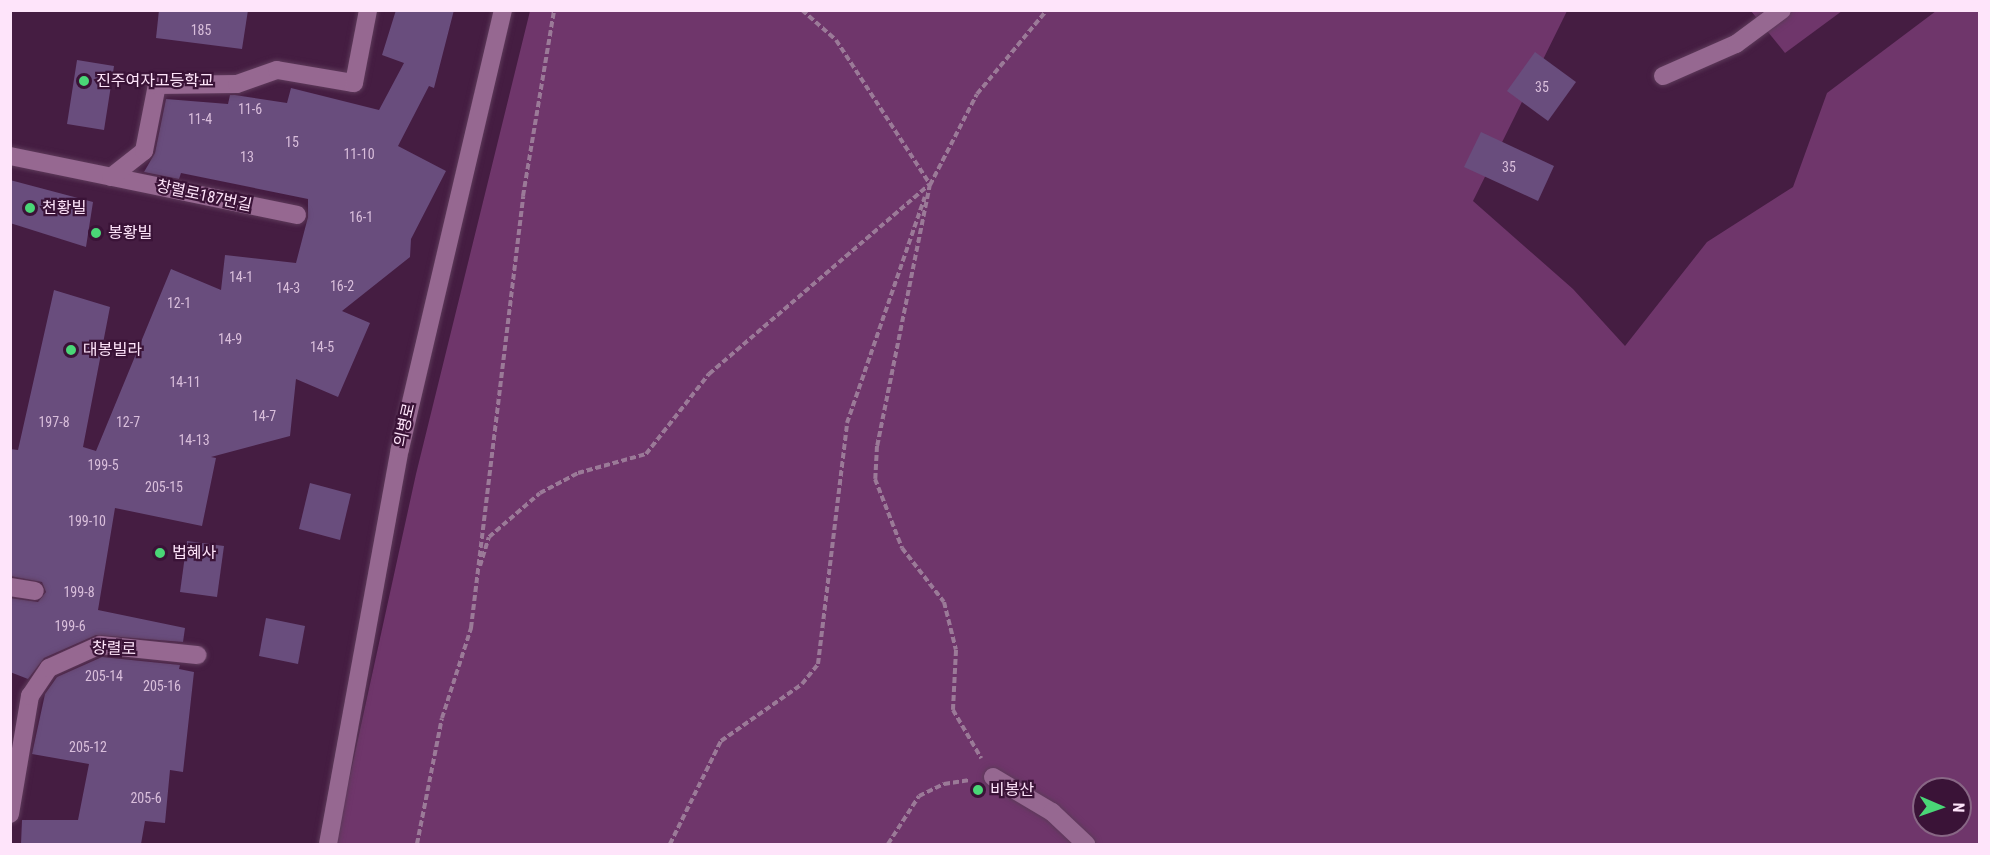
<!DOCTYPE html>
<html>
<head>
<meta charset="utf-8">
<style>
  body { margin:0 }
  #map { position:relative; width:1990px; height:855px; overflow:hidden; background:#451d42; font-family:"Roboto Condensed","Noto Sans KR",sans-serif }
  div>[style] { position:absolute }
  .green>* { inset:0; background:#6f366b }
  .building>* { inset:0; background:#694d7d }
  .path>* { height:4px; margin-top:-2px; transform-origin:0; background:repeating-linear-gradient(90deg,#9b7a98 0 6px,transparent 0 9px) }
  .roads { filter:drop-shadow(0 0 2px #5d3a5a) drop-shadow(0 0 2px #5d3a5a) }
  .minor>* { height:18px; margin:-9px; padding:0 9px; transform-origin:9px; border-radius:9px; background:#966891 }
  .dots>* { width:16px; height:16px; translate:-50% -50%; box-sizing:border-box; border:3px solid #3a1337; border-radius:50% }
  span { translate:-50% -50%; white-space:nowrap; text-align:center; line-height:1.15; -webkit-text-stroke:4.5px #3a1337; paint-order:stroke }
  .number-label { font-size:14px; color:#d9bedb }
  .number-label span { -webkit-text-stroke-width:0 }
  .poi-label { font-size:16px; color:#fee4fa }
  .left { translate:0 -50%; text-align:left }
  .street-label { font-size:16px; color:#fee4fa }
  .frame { position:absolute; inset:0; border:12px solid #fee4fa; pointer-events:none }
  .north { position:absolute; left:1912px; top:777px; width:60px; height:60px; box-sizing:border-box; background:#3a1337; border:2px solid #886785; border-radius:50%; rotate:92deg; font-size:16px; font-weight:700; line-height:24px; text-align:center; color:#fee4fa }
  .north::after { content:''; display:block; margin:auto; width:21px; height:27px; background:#4ad677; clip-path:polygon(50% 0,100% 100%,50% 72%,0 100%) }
</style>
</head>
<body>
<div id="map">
  <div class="green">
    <div style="clip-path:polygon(evenodd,530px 11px,1567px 11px,1473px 201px,1573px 289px,1625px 346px,1707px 242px,1793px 187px,1827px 93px,1936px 11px,1979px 11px,1979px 844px,335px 844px,416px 474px,530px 11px,1924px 789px,1960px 789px,1960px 825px,1924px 825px,1924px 789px)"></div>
    <div style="clip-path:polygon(1751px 11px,1842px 11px,1785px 53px)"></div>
  </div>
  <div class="building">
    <div style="clip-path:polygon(159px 10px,248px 10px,242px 49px,156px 38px)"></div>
    <div style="clip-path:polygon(396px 10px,454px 10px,434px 88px,429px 86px,398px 146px,446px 171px,411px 239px,410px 257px,342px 311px,370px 323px,338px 397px,296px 379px,290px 436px,211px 457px,216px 458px,202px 526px,115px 508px,98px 610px,185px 628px,183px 642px,96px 635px,44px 658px,28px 679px,10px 672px,10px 598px,38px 602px,46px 592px,42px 582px,10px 576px,10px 449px,18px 450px,54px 290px,110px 307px,83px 447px,96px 451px,171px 269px,221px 290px,225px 255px,296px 263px,308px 217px,308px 199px,181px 173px,179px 179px,144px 172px,155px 153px,166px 99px,228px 104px,230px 95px,235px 95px,287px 103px,291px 88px,379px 110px,404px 63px,382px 55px)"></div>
    <div style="clip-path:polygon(1535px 52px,1576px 82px,1548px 121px,1507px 91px)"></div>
    <div style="clip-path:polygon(77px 60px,114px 66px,104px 130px,67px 124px)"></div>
    <div style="clip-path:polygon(1481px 132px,1554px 166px,1538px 201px,1464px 167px)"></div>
    <div style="clip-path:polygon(10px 180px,93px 202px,86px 247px,10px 223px)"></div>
    <div style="clip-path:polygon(310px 483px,351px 494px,340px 540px,299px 529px)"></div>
    <div style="clip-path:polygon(187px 541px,224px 546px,217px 597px,180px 592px)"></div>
    <div style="clip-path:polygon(266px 618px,305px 626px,298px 664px,259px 656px)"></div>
    <div style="clip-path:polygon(102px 657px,180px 665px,179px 669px,194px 672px,183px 772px,170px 770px,165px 823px,145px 821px,141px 844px,21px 844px,22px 820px,78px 820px,89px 764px,32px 754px,45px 694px,57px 677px)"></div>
  </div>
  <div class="path">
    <div style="left:802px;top:10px;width:45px;rotate:41.4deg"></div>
    <div style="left:836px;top:40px;width:172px;rotate:56.9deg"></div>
    <div style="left:930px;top:184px;width:267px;rotate:101.4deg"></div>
    <div style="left:877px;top:446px;width:33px;rotate:93deg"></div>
    <div style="left:875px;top:479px;width:74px;rotate:68.6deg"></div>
    <div style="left:902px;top:548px;width:68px;rotate:52.1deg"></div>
    <div style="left:944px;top:602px;width:49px;rotate:76deg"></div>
    <div style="left:956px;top:650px;width:60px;rotate:92.9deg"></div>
    <div style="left:953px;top:710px;width:56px;rotate:59.7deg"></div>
    <div style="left:930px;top:185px;width:102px;rotate:-62.7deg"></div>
    <div style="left:977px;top:94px;width:109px;rotate:-50.2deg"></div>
    <div style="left:480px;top:566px;width:30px;rotate:-73deg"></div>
    <div style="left:489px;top:537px;width:67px;rotate:-40.8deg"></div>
    <div style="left:540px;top:493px;width:43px;rotate:-27.8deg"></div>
    <div style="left:578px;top:473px;width:71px;rotate:-15.6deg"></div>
    <div style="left:646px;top:454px;width:102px;rotate:-51.8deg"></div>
    <div style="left:709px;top:374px;width:291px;rotate:-40.7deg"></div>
    <div style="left:417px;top:844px;width:128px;rotate:-78.8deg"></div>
    <div style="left:442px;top:718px;width:95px;rotate:-72.1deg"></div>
    <div style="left:471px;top:628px;width:435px;rotate:-83.1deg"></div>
    <div style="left:523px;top:196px;width:189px;rotate:-80.5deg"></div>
    <div style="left:670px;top:844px;width:115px;rotate:-63.7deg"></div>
    <div style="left:721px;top:741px;width:99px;rotate:-35.1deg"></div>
    <div style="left:802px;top:684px;width:26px;rotate:-51deg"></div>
    <div style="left:818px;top:664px;width:243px;rotate:-83.1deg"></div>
    <div style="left:847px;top:423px;width:239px;rotate:-71deg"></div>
    <div style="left:888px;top:844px;width:57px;rotate:-57.1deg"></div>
    <div style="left:919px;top:796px;width:28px;rotate:-26deg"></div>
    <div style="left:944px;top:784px;width:26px;rotate:-9deg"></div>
  </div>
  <div class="roads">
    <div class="minor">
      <div style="left:1663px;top:76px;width:80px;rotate:-23.7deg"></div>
      <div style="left:1736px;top:44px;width:57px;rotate:-36.5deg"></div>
      <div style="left:10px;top:156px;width:293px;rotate:11.6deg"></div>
      <div style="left:111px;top:177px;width:42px;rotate:-38.2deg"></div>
      <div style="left:144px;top:151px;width:67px;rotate:-78.9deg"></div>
      <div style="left:157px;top:85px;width:80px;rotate:-0.7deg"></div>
      <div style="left:237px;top:84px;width:42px;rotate:-19.3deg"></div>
      <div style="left:277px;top:70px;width:78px;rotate:9.6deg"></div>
      <div style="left:354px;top:83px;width:74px;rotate:-79.1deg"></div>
      <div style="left:10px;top:587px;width:25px;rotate:9deg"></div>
      <div style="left:993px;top:777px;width:69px;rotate:30.7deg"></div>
      <div style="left:1052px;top:812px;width:47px;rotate:43.3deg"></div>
      <div style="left:10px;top:814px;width:120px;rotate:-80.4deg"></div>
      <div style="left:30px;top:696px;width:34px;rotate:-56deg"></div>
      <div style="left:49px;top:668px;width:56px;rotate:-24.3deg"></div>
      <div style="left:100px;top:645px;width:98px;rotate:5.9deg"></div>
      <div style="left:328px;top:844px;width:402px;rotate:-79.7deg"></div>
      <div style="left:400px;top:449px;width:451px;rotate:-76.8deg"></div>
    </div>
  </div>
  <div class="dots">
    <div style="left:84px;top:81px;background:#4ad677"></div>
    <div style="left:30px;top:208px;background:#4ad677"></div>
    <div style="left:96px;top:233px;background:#4ad677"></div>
    <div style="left:71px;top:350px;background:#4ad677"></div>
    <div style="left:160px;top:553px;background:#4ad677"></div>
    <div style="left:978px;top:790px;background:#4ad677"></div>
  </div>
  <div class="number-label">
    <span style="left:201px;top:30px">185</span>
    <span style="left:1542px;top:87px">35</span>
    <span style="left:250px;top:109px">11-6</span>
    <span style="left:200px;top:119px">11-4</span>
    <span style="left:292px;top:142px">15</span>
    <span style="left:359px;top:154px">11-10</span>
    <span style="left:247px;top:157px">13</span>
    <span style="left:1509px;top:167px">35</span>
    <span style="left:361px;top:217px">16-1</span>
    <span style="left:241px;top:277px">14-1</span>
    <span style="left:342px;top:286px">16-2</span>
    <span style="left:288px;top:288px">14-3</span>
    <span style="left:179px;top:303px">12-1</span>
    <span style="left:230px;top:339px">14-9</span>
    <span style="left:322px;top:347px">14-5</span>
    <span style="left:185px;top:382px">14-11</span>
    <span style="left:264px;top:416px">14-7</span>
    <span style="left:54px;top:422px">197-8</span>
    <span style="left:128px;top:422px">12-7</span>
    <span style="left:194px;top:440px">14-13</span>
    <span style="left:103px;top:465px">199-5</span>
    <span style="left:164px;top:487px">205-15</span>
    <span style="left:87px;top:521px">199-10</span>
    <span style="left:79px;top:592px">199-8</span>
    <span style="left:70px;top:626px">199-6</span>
    <span style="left:104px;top:676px">205-14</span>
    <span style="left:162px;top:686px">205-16</span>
    <span style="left:88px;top:747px">205-12</span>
    <span style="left:146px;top:798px">205-6</span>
  </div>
  <div class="poi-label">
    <span class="left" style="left:96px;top:81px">진주여자고등학교</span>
    <span class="left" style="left:42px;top:208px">천황빌</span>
    <span class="left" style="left:108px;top:233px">봉황빌</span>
    <span class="left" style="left:83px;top:350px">대봉빌라</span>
    <span class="left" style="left:172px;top:553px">법혜사</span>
    <span class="left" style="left:990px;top:790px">비봉산</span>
  </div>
  <div class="street-label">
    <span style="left:204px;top:196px;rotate:12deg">창렬로187번길</span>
    <span style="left:405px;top:425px;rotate:-77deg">의병로</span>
    <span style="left:114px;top:649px;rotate:2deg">창렬로</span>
  </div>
  <div class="frame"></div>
  <div class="north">N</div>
</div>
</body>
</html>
